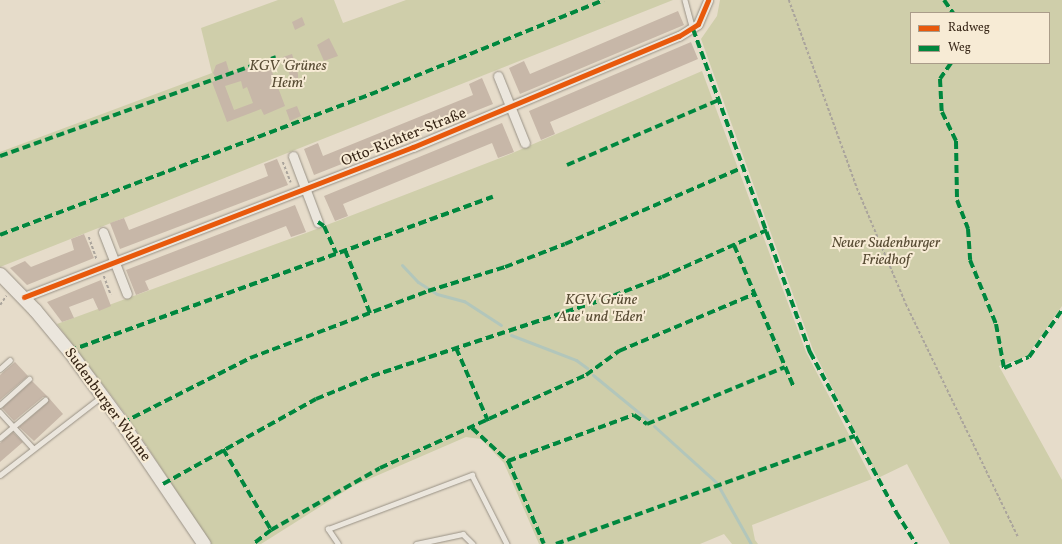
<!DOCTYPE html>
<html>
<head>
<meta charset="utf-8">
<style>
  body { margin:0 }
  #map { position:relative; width:1062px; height:544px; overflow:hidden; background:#e6dcca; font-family:Vollkorn,serif }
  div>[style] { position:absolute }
  .green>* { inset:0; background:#cfceaa }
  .stream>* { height:3px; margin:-1.5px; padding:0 1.5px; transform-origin:1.5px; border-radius:1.5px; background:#b2c6bb }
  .building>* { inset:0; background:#c7b7a8 }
  .path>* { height:1.5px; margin-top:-0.75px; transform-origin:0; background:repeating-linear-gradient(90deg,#aaa49c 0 3px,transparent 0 5px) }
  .roads { filter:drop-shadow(0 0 1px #989185) drop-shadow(0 0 1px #989185) }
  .lane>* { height:4.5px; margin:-2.25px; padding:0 2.25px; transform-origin:2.25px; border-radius:2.25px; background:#ebe6dd }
  .street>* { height:9px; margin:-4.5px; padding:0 4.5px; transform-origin:4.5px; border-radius:4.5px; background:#ebe6dd }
  .secondary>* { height:13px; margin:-6.5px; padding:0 6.5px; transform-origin:6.5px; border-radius:6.5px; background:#ebe6dd }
  .quiet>* { height:4px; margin-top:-2px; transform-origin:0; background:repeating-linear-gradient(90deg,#00873e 0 8px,transparent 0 12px) }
  .cycleway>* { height:5px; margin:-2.5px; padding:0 2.5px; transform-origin:2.5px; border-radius:2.5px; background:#e8590c }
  span { translate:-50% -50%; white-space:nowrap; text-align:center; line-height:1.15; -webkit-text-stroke:4px #f7ebd5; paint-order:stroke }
  .park-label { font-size:15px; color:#584c34; font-style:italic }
  .street-label { font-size:15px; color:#362516 }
  .legend { position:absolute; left:910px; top:12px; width:140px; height:52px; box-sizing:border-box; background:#f7ebd5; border:1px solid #aa9c89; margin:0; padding:5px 7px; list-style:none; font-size:12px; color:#362516 }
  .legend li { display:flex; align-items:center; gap:8px; height:20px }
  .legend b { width:20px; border:1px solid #aa9c89 }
</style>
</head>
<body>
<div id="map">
  <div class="green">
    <div style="clip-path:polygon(278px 0,334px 0,343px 23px,406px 0,673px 0,0 267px,0 152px,212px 73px,201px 28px)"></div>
    <div style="clip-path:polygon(evenodd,720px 0,1062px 0,1062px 306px,1027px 356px,999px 366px,1062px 480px,1062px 544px,950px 544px,907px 464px,878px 478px,813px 350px,701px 39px,717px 16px,720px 0,911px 13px,1049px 13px,1049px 63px,911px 63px,911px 13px)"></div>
    <div style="clip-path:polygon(702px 71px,806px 352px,872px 479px,752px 525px,755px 540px,758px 544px,732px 544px,724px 534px,700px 544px,539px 544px,504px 463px,481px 439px,466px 437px,353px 486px,261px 544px,211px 544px,129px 419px,57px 324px,306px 233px,508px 155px)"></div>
  </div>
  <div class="stream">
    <div style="left:402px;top:265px;width:23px;rotate:47deg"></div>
    <div style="left:418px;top:282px;width:22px;rotate:32deg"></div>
    <div style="left:437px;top:294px;width:28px;rotate:15deg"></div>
    <div style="left:464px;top:301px;width:44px;rotate:33deg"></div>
    <div style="left:511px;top:335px;width:70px;rotate:21deg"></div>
    <div style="left:576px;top:360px;width:14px;rotate:36deg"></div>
    <div style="left:593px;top:375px;width:72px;rotate:39.4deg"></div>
    <div style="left:654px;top:426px;width:84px;rotate:42.1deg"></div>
    <div style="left:719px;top:487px;width:65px;rotate:60.7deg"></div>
  </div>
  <div class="building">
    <div style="clip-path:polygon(678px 11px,684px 25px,520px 94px,509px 68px,524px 61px,530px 74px)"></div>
    <div style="clip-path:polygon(302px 17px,305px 25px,295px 30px,292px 22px)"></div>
    <div style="clip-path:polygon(329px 38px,338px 56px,324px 61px,317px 45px)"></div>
    <div style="clip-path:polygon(691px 42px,698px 59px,550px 122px,555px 134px,541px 140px,529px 111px)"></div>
    <div style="clip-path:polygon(292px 54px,298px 74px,298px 85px,294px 86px,283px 57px)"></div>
    <div style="clip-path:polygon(evenodd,226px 61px,230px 74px,268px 61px,285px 106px,264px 115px,261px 109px,227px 122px,212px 82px,217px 80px,213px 73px,216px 65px,226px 61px,241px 81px,243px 89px,247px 87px,253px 103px,234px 110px,225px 86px,241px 81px)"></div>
    <div style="clip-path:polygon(482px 78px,493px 104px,314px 175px,304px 149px,318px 143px,323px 156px,473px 95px,469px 84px)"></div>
    <div style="clip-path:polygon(297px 106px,301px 116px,290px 121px,286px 110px)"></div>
    <div style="clip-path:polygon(502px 123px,514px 152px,498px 158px,492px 143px,343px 204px,348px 216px,335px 221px,324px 196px)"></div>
    <div style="clip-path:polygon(277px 159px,288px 185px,120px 249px,110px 223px,124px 218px,129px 230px,268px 176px,264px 164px)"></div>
    <div style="clip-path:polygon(295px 205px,306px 232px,291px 237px,286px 226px,145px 281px,149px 290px,136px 295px,126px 270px)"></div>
    <div style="clip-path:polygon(84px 234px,94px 258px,27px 285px,10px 268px,25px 261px,31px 267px,74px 250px,71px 239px)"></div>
    <div style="clip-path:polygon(101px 280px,111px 306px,99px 311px,93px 298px,69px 307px,74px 318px,62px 322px,47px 302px)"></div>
    <div style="clip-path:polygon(15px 362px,28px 376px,0 400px,0 375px)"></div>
    <div style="clip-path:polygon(32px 381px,48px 397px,43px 397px,14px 421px,2px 408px)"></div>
    <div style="clip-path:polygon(48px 397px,63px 414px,34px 441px,19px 427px,47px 403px)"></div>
    <div style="clip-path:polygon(13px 432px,23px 442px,0 462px,0 443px)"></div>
  </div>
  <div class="path">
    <div style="left:789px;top:0;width:200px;rotate:70.1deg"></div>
    <div style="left:857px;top:188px;width:126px;rotate:67.1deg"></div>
    <div style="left:906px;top:304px;width:259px;rotate:64.3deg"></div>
    <div style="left:283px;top:162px;width:22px;rotate:69deg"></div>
    <div style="left:89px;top:237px;width:24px;rotate:71deg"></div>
    <div style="left:104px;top:276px;width:20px;rotate:70deg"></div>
    <div style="left:0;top:305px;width:11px;rotate:-56deg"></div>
  </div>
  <div class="roads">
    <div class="lane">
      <div style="left:685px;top:0;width:28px;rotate:75deg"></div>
      <div style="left:0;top:369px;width:13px;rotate:-42deg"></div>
      <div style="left:0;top:405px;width:39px;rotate:-42deg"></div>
      <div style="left:0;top:412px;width:49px;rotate:47.5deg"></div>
      <div style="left:0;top:438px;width:59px;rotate:-40.2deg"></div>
      <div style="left:0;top:475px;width:128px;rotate:-37.7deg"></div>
      <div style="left:338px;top:544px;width:18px;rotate:-124deg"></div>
      <div style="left:328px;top:529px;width:154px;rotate:-20.6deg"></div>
      <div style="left:472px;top:475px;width:77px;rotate:63.1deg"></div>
      <div style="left:416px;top:544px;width:48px;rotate:-12deg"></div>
      <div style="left:463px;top:534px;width:14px;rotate:45deg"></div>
    </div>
    <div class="street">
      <div style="left:498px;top:76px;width:72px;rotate:68.1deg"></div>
      <div style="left:293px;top:156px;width:71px;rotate:69.3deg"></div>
      <div style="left:103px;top:232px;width:66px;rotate:68.8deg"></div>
      <div style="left:24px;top:297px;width:417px;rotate:-21.1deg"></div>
      <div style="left:413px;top:147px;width:288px;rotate:-22.7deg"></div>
      <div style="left:679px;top:36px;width:22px;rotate:-32deg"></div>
      <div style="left:698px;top:24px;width:26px;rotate:-67deg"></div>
    </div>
    <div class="secondary">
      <div style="left:0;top:274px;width:50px;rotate:45.8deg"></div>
      <div style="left:35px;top:310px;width:53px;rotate:50.3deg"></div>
      <div style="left:69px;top:351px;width:89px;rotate:53.6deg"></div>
      <div style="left:122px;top:423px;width:146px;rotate:55.9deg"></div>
    </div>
  </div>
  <div class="quiet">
    <div style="left:944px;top:0;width:16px;rotate:55deg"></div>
    <div style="left:693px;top:29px;width:344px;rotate:70.1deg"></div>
    <div style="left:810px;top:352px;width:182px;rotate:61.7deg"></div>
    <div style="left:896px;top:512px;width:38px;rotate:58deg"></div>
    <div style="left:951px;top:63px;width:19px;rotate:125deg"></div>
    <div style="left:940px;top:79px;width:33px;rotate:87deg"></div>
    <div style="left:942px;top:112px;width:32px;rotate:64deg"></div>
    <div style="left:956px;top:141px;width:59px;rotate:89deg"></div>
    <div style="left:957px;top:200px;width:31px;rotate:69deg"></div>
    <div style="left:968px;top:229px;width:31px;rotate:86deg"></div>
    <div style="left:970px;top:260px;width:69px;rotate:67.9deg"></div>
    <div style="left:996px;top:324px;width:45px;rotate:79.7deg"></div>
    <div style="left:1004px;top:368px;width:27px;rotate:-24deg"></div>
    <div style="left:1029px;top:357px;width:57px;rotate:-54.9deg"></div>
    <div style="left:0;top:156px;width:293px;rotate:-19.7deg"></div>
    <div style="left:567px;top:165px;width:165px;rotate:-23.2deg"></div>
    <div style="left:318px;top:222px;width:7px;rotate:34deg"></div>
    <div style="left:324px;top:226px;width:30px;rotate:66deg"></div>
    <div style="left:0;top:235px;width:408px;rotate:-20.8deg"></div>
    <div style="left:381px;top:90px;width:240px;rotate:-22deg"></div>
    <div style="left:734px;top:245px;width:155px;rotate:67.2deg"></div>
    <div style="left:345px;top:250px;width:68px;rotate:68.4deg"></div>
    <div style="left:456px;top:348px;width:80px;rotate:66.3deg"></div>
    <div style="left:69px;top:351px;width:451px;rotate:-20deg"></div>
    <div style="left:122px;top:423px;width:144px;rotate:-26.9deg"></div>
    <div style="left:250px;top:358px;width:190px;rotate:-20.6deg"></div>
    <div style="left:428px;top:291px;width:81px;rotate:-17.3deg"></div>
    <div style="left:505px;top:267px;width:64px;rotate:-21deg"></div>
    <div style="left:565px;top:244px;width:195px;rotate:-23.3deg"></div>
    <div style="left:472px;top:428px;width:49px;rotate:42.5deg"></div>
    <div style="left:508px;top:461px;width:90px;rotate:66.6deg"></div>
    <div style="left:223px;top:449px;width:94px;rotate:59.3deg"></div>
    <div style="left:271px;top:530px;width:23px;rotate:142deg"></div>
    <div style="left:508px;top:461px;width:134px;rotate:-20.1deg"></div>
    <div style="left:634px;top:415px;width:16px;rotate:35deg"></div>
    <div style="left:647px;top:424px;width:149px;rotate:-22.4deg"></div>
    <div style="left:163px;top:484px;width:175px;rotate:-29.1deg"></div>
    <div style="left:316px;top:399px;width:61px;rotate:-22.3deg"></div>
    <div style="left:372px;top:376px;width:242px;rotate:-18.3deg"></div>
    <div style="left:602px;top:300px;width:64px;rotate:-21deg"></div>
    <div style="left:662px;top:277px;width:115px;rotate:-24.1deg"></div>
    <div style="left:271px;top:530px;width:125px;rotate:-29.6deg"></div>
    <div style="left:380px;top:468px;width:226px;rotate:-24.3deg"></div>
    <div style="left:586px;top:375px;width:41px;rotate:-36deg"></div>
    <div style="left:619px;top:351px;width:147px;rotate:-22.9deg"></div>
    <div style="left:556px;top:544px;width:318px;rotate:-19.9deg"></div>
  </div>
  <div class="cycleway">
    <div style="left:24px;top:297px;width:417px;rotate:-21.1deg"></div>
    <div style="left:413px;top:147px;width:288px;rotate:-22.7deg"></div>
    <div style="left:679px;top:36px;width:22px;rotate:-32deg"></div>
    <div style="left:698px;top:24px;width:26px;rotate:-67deg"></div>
  </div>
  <div class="park-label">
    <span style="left:288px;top:75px">KGV 'Grünes<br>Heim'</span>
    <span style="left:886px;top:252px">Neuer Sudenburger<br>Friedhof</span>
    <span style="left:601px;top:309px">KGV 'Grüne<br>Aue' und 'Eden'</span>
  </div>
  <div class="street-label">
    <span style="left:404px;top:138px;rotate:-22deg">Otto-Richter-Straße</span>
    <span style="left:107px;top:405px;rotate:54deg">Sudenburger Wuhne</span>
  </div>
  <ul class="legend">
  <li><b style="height:5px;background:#e8590c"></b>Radweg</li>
  <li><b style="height:5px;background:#00873e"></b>Weg</li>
  </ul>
</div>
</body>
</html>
